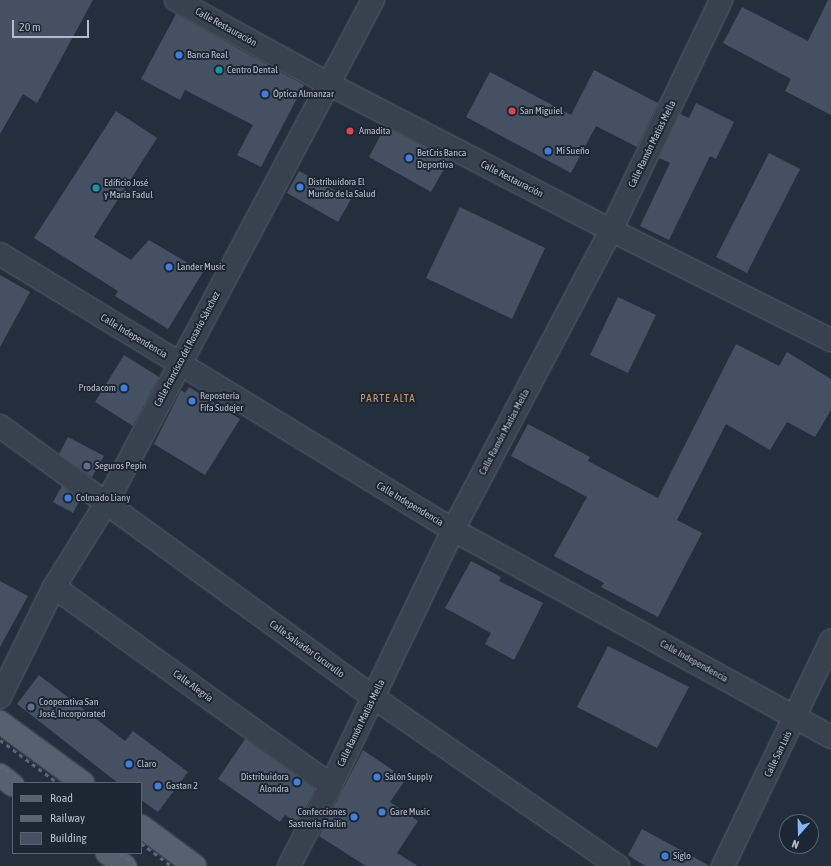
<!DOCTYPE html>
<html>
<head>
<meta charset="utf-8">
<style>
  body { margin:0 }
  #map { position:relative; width:831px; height:866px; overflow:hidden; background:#242f3e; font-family:"Asap Condensed",sans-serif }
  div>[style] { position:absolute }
  .building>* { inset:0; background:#455162 }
  .roads { filter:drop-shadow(0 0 1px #565f6c) drop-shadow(0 0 1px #565f6c) }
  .minor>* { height:22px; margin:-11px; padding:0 11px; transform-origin:11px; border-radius:11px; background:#38414e }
  .major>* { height:22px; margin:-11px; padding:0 11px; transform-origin:11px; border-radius:11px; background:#56606e }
  .rail>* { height:3px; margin-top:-1.5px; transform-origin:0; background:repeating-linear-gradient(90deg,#5a6575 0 4px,transparent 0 8px) }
  .dots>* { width:11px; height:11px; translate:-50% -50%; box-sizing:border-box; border:2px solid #1d2633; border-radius:50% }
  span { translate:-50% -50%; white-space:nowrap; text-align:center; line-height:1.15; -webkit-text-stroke:4px #1d2633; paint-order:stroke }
  .street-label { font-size:10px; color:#b4bcc9 }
  .poi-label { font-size:10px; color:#b4bcc9 }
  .left { translate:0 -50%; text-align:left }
  .right { translate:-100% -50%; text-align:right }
  .neighbourhood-label { font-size:11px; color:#d59563; letter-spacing:1px }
  .legend { position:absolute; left:12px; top:782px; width:130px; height:72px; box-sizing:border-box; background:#1d2633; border:1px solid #59626f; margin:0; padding:5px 7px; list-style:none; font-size:12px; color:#b4bcc9 }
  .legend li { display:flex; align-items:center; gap:8px; height:20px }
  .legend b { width:20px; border:1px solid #59626f }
  .north { position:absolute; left:779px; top:814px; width:40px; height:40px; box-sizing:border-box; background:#1d2633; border:1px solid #59626f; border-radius:50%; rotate:200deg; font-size:11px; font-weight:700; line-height:16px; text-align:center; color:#b4bcc9 }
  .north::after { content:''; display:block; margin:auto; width:14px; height:18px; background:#8ab4f8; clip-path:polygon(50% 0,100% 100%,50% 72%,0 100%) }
  .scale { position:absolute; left:12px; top:20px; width:77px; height:18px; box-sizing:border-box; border:2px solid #b4bcc9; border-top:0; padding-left:5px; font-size:12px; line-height:14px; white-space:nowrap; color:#b4bcc9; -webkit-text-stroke:3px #1d2633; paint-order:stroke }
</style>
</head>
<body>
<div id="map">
  <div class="building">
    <div style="clip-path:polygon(0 0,93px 0,37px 103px,23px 94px,0 134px)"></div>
    <div style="clip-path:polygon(828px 0,831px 0,831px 115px,785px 91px,791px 79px,723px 43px,742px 7px,808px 41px)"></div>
    <div style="clip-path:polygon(176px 14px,304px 85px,261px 167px,237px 155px,253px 125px,185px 90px,180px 100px,141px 79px)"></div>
    <div style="clip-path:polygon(594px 70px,658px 103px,637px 147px,596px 126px,571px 173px,466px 117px,490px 72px,571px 115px)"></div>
    <div style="clip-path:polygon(696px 103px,734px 122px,716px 159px,710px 156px,669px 240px,640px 226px,670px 163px,659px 158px,680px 114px,689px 118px)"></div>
    <div style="clip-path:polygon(116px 111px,157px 138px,94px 237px,131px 260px,149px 240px,203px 272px,168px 329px,115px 296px,118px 291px,34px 238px)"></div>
    <div style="clip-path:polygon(385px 127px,449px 160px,431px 192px,369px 157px)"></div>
    <div style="clip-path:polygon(769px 153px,800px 169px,747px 273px,716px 257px)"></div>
    <div style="clip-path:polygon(299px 171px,351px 199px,338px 222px,287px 193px)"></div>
    <div style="clip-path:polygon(460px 207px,545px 248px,512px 319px,426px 278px)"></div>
    <div style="clip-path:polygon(0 275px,30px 292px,0 347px)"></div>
    <div style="clip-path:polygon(618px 297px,656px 315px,628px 373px,590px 355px)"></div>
    <div style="clip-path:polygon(736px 344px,779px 366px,787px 352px,831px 379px,831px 410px,815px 437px,787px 422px,770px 450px,726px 424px,677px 520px,702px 533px,658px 617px,601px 587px,604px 583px,554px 556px,587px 497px,511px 456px,528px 424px,590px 457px,588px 461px,658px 498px)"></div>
    <div style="clip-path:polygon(124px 355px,159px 377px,133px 426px,95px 402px)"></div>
    <div style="clip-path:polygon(189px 387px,240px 419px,205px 475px,154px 444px,181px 390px,185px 393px)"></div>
    <div style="clip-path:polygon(68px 437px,104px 456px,92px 477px,59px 454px)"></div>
    <div style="clip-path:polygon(62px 486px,80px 500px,73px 513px,53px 502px)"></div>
    <div style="clip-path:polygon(471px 561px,501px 577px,499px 581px,543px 603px,514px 660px,485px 644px,491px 633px,445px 608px)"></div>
    <div style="clip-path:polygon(0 581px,28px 596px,0 647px)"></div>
    <div style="clip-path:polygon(608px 646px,689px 687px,657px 748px,577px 707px)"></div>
    <div style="clip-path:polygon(39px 675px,125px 741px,133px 731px,188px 772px,158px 812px,141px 800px,141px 783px,118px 783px,17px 704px)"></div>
    <div style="clip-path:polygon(245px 739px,315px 789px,297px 823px,285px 815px,280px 822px,218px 779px)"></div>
    <div style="clip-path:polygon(363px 750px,406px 779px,390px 802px,418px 821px,397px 853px,418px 866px,366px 866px,319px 836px)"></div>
    <div style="clip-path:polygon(642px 829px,710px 866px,645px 866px,628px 855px)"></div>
  </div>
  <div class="roads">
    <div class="minor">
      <div style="left:176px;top:0;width:175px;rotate:28.8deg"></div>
      <div style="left:329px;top:84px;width:318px;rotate:27.4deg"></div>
      <div style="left:611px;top:230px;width:246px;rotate:26.6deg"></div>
      <div style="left:0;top:254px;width:530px;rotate:31.35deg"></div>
      <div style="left:453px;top:530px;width:431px;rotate:28.7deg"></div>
      <div style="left:0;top:426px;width:461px;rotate:36deg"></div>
      <div style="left:373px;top:697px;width:298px;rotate:34.6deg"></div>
      <div style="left:54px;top:587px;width:340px;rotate:35.6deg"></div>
      <div style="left:0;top:697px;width:123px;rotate:-63.9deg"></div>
      <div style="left:54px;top:587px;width:100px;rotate:-58.1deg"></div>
      <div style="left:107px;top:502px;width:568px;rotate:-62.08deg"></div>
      <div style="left:289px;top:866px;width:91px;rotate:-62.6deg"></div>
      <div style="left:331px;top:785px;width:283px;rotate:-64.4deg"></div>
      <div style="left:453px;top:530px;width:339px;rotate:-62.2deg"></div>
      <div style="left:611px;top:230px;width:255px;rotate:-64.4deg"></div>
      <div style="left:723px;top:866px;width:250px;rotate:-64.4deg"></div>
    </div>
    <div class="major">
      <div style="left:0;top:722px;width:103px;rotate:36.3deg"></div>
      <div style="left:0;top:775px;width:16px;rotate:38deg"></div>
      <div style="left:141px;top:826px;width:67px;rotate:36.5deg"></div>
      <div style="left:107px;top:853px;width:22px;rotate:36deg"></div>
    </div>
  </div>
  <div class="rail">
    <div style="left:0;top:740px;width:72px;rotate:36.6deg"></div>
    <div style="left:0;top:765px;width:31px;rotate:36deg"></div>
    <div style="left:141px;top:843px;width:39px;rotate:37deg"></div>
    <div style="left:120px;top:853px;width:22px;rotate:36deg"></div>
  </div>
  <div class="dots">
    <div style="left:179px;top:55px;background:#3f7fe0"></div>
    <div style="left:219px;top:70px;background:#0f9aa8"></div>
    <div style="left:265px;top:94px;background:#3f7fe0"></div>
    <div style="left:512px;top:111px;background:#e0444e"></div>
    <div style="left:350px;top:131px;background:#e0444e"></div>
    <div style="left:548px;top:151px;background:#3f7fe0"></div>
    <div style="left:409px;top:158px;background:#3f7fe0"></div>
    <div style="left:300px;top:187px;background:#3f7fe0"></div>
    <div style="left:96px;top:188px;background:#0f9aa8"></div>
    <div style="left:169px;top:267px;background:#3f7fe0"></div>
    <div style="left:124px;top:388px;background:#3f7fe0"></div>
    <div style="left:192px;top:401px;background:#3f7fe0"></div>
    <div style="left:87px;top:466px;background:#5c6f8a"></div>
    <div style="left:68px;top:498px;background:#3f7fe0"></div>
    <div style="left:31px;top:707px;background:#5c6f8a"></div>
    <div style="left:129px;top:764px;background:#3f7fe0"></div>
    <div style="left:377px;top:777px;background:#3f7fe0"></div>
    <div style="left:297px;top:782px;background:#3f7fe0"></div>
    <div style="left:158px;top:786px;background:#3f7fe0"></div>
    <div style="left:382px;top:812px;background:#3f7fe0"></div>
    <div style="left:354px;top:817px;background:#3f7fe0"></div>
    <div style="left:665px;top:856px;background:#3f7fe0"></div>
  </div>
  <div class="street-label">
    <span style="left:226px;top:27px;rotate:29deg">Calle Restauración</span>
    <span style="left:652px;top:144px;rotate:-64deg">Calle Ramón Matías Mella</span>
    <span style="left:512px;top:179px;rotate:27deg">Calle Restauración</span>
    <span style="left:134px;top:336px;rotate:31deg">Calle Independencia</span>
    <span style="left:187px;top:349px;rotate:-62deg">Calle Francisco del Rosario Sánchez</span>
    <span style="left:504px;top:432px;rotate:-62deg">Calle Ramón Matías Mella</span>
    <span style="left:410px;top:504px;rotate:31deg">Calle Independencia</span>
    <span style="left:307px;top:649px;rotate:36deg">Calle Salvador Cucurullo</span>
    <span style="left:694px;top:661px;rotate:29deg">Calle Independencia</span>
    <span style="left:193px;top:686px;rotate:36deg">Calle Alegría</span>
    <span style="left:361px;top:723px;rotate:-64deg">Calle Ramón Matías Mella</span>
    <span style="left:778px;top:754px;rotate:-64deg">Calle San Luis</span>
  </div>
  <div class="poi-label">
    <span class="left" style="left:187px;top:55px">Banca Real</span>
    <span class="left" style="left:227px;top:70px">Centro Dental</span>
    <span class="left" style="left:273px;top:94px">Óptica Almanzar</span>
    <span class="left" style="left:520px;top:111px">San Miguiel</span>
    <span class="left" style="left:359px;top:131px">Amadita</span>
    <span class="left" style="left:556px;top:151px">Mi Sueño</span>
    <span class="left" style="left:417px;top:158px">BetCris Banca<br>Deportiva</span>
    <span class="left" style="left:308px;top:187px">Distribuidora El<br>Mundo de la Salud</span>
    <span class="left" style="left:104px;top:188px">Edificio José<br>y María Fadul</span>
    <span class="left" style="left:177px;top:267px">Lander Music</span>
    <span class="right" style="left:116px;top:388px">Prodacom</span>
    <span class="left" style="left:200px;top:401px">Repostería<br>Fifa Sudejer</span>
    <span class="left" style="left:95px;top:466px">Seguros Pepín</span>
    <span class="left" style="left:76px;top:498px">Colmado Liany</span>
    <span class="left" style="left:39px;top:707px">Cooperativa San<br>José, Incorporated</span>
    <span class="left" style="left:137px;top:764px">Claro</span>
    <span class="right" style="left:289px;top:782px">Distribuidora<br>Alondra</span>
    <span class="left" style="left:385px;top:777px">Salón Supply</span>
    <span class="left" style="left:166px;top:786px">Gastan 2</span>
    <span class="right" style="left:346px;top:817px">Confecciones<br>Sastrería Frailin</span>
    <span class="left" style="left:390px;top:812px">Gare Music</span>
    <span class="left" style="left:673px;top:856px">Siglo</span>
  </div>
  <div class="neighbourhood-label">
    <span style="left:388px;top:398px">PARTE ALTA</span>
  </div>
  <ul class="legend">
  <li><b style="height:5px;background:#56606e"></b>Road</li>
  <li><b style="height:5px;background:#5a6575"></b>Railway</li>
  <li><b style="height:11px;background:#455162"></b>Building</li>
  </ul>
  <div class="north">N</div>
  <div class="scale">20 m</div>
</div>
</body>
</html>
